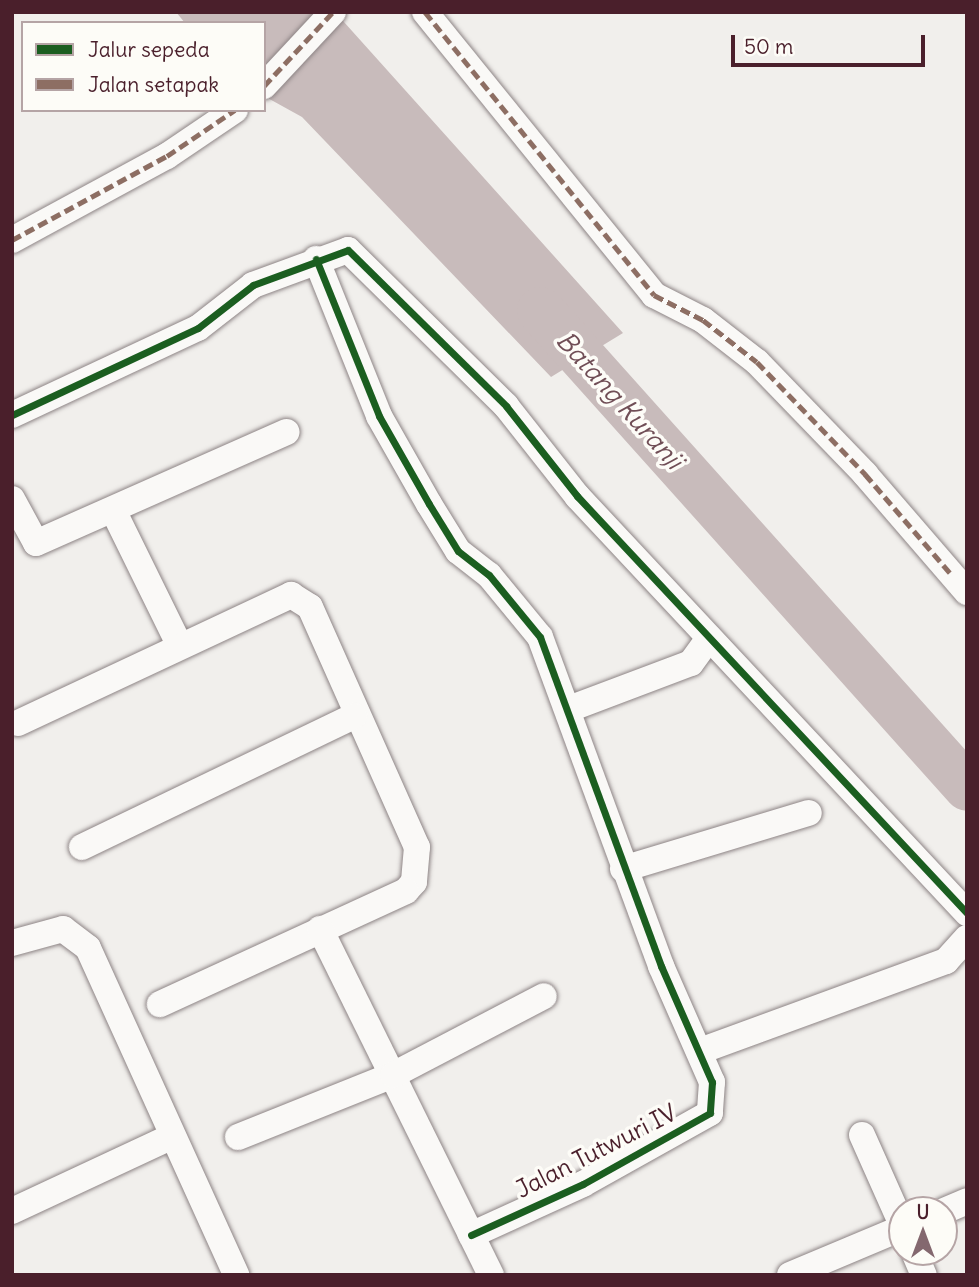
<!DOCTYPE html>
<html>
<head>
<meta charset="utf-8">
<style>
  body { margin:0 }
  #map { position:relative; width:979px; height:1287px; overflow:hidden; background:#f1efec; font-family:Delius,sans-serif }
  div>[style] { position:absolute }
  .water>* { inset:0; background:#c8bbbb }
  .river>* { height:47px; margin:-23.5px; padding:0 23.5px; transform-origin:23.5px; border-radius:23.5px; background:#c8bbbb }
  .roads { filter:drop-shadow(0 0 2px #8d8485) drop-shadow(0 0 2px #8d8485) }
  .minor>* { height:26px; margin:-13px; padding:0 13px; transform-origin:13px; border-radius:13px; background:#faf9f7 }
  .quiet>* { height:5px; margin-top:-2.5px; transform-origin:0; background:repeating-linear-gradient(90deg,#8d6e63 0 10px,transparent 0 15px) }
  .cycleway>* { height:7px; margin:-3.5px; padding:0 3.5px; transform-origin:3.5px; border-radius:3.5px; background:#1b5e20 }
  span { translate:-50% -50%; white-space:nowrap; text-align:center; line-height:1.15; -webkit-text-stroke:7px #fdfcf7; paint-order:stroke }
  .street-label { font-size:24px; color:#4a1f2b }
  .water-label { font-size:26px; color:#704e56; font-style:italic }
  .frame { position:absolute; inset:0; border:14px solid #4a1f2b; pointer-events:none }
  .legend { position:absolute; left:21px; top:21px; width:245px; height:91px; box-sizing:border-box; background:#fdfcf7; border:2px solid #b5a4a5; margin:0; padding:9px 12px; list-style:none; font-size:21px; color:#4a1f2b }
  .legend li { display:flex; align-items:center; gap:14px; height:35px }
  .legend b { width:35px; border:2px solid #b5a4a5 }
  .north { position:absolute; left:888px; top:1196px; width:70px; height:70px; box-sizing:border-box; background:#fdfcf7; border:2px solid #b5a4a5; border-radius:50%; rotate:0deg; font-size:19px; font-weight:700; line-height:28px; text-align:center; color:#4a1f2b }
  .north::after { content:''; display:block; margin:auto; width:24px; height:32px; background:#84686f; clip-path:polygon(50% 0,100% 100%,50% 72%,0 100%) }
  .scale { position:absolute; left:731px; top:35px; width:194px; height:32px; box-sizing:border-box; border:4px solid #4a1f2b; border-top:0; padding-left:9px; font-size:21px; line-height:24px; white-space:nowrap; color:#4a1f2b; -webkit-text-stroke:5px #fdfcf7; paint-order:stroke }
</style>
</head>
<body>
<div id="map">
  <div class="water">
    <div style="clip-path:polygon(176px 12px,335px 12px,623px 333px,551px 377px,302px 117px,264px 96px,264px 23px,185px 23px)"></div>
  </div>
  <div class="river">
    <div style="left:540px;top:310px;width:640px;rotate:48.17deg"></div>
  </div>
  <div class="roads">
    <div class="minor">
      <div style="left:425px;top:12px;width:364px;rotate:51deg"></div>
      <div style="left:654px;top:295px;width:55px;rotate:27deg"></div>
      <div style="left:703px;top:320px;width:68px;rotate:37.9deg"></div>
      <div style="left:757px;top:362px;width:156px;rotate:46deg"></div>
      <div style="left:865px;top:474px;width:156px;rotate:49.2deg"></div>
      <div style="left:264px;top:86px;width:101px;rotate:-47deg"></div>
      <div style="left:12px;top:240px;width:176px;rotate:-28.5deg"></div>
      <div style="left:167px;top:156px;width:82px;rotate:-34.1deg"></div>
      <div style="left:316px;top:259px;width:169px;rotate:68.1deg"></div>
      <div style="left:379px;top:416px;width:101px;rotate:60.4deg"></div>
      <div style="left:429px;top:504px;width:55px;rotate:58.3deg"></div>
      <div style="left:458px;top:551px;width:39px;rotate:38deg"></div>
      <div style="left:489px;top:575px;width:80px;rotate:50.6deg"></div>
      <div style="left:540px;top:637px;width:351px;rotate:69.8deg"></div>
      <div style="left:661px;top:966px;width:127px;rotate:66.3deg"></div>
      <div style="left:712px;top:1082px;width:31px;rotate:94deg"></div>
      <div style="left:710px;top:1113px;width:145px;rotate:150.8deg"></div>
      <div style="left:583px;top:1184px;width:123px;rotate:155.5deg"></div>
      <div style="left:12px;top:415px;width:205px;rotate:-25.1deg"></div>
      <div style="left:198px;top:328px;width:70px;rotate:-38deg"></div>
      <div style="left:253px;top:285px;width:101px;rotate:-20.2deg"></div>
      <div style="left:348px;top:250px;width:222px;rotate:44.6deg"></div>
      <div style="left:506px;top:406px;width:115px;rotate:51.7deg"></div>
      <div style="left:577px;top:496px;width:571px;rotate:46.92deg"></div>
      <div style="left:12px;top:499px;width:50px;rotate:61.4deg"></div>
      <div style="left:36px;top:543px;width:274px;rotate:-23.9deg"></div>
      <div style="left:114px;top:512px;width:147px;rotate:63.8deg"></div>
      <div style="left:569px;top:709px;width:130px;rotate:-20.7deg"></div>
      <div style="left:691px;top:663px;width:31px;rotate:-54deg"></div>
      <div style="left:18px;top:723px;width:302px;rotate:-25.1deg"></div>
      <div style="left:291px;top:595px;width:22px;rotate:32deg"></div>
      <div style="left:310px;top:607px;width:263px;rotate:66deg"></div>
      <div style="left:417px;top:847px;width:35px;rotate:95deg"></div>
      <div style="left:414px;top:882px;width:12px;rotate:132deg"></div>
      <div style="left:406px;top:891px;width:271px;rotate:155.3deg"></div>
      <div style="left:82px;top:847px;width:302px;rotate:-25.7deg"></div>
      <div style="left:623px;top:869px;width:194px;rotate:-16.8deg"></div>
      <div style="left:320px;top:929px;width:386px;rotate:63.7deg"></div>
      <div style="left:12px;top:943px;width:53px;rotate:-15.4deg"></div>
      <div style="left:63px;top:929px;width:31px;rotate:37deg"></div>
      <div style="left:88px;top:948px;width:359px;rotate:65.6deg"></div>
      <div style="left:700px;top:1051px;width:262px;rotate:-20.1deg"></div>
      <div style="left:946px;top:961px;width:31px;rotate:-48deg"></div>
      <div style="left:862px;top:1135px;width:98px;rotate:66deg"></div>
      <div style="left:238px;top:1137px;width:167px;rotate:-21.8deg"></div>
      <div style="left:393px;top:1075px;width:170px;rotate:-27.6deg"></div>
      <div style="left:12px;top:1211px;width:175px;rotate:-25deg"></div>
      <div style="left:944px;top:1211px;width:25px;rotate:-23deg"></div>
      <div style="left:914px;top:1252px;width:25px;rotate:67deg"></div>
      <div style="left:790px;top:1275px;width:121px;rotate:-22.8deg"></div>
    </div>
  </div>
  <div class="quiet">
    <div style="left:425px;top:12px;width:364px;rotate:51deg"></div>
    <div style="left:654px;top:295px;width:55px;rotate:27deg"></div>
    <div style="left:703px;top:320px;width:68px;rotate:37.9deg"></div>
    <div style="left:757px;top:362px;width:156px;rotate:46deg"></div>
    <div style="left:865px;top:474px;width:133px;rotate:49.3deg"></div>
    <div style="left:264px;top:86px;width:101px;rotate:-47deg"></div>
    <div style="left:12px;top:240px;width:176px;rotate:-28.5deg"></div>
    <div style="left:167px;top:156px;width:82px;rotate:-34.1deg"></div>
  </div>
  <div class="cycleway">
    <div style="left:316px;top:259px;width:169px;rotate:68.1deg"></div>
    <div style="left:379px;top:416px;width:101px;rotate:60.4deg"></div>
    <div style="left:429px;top:504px;width:55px;rotate:58.3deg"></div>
    <div style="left:458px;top:551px;width:39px;rotate:38deg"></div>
    <div style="left:489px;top:575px;width:80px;rotate:50.6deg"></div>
    <div style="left:540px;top:637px;width:351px;rotate:69.8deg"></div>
    <div style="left:661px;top:966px;width:127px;rotate:66.3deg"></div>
    <div style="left:712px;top:1082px;width:31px;rotate:94deg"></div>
    <div style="left:710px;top:1113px;width:145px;rotate:150.8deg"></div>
    <div style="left:583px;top:1184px;width:123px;rotate:155.5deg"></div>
    <div style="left:12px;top:415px;width:205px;rotate:-25.1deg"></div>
    <div style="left:198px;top:328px;width:70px;rotate:-38deg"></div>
    <div style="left:253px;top:285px;width:101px;rotate:-20.2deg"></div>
    <div style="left:348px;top:250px;width:222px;rotate:44.6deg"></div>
    <div style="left:506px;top:406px;width:115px;rotate:51.7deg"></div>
    <div style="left:577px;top:496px;width:571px;rotate:46.92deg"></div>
  </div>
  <div class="street-label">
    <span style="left:596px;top:1151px;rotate:-27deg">Jalan Tutwuri IV</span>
  </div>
  <div class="water-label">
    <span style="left:620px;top:400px;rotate:48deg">Batang Kuranji</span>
  </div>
  <div class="frame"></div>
  <ul class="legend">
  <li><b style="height:9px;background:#1b5e20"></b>Jalur sepeda</li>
  <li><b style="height:9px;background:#8d6e63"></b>Jalan setapak</li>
  </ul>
  <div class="north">U</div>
  <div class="scale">50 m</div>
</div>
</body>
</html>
